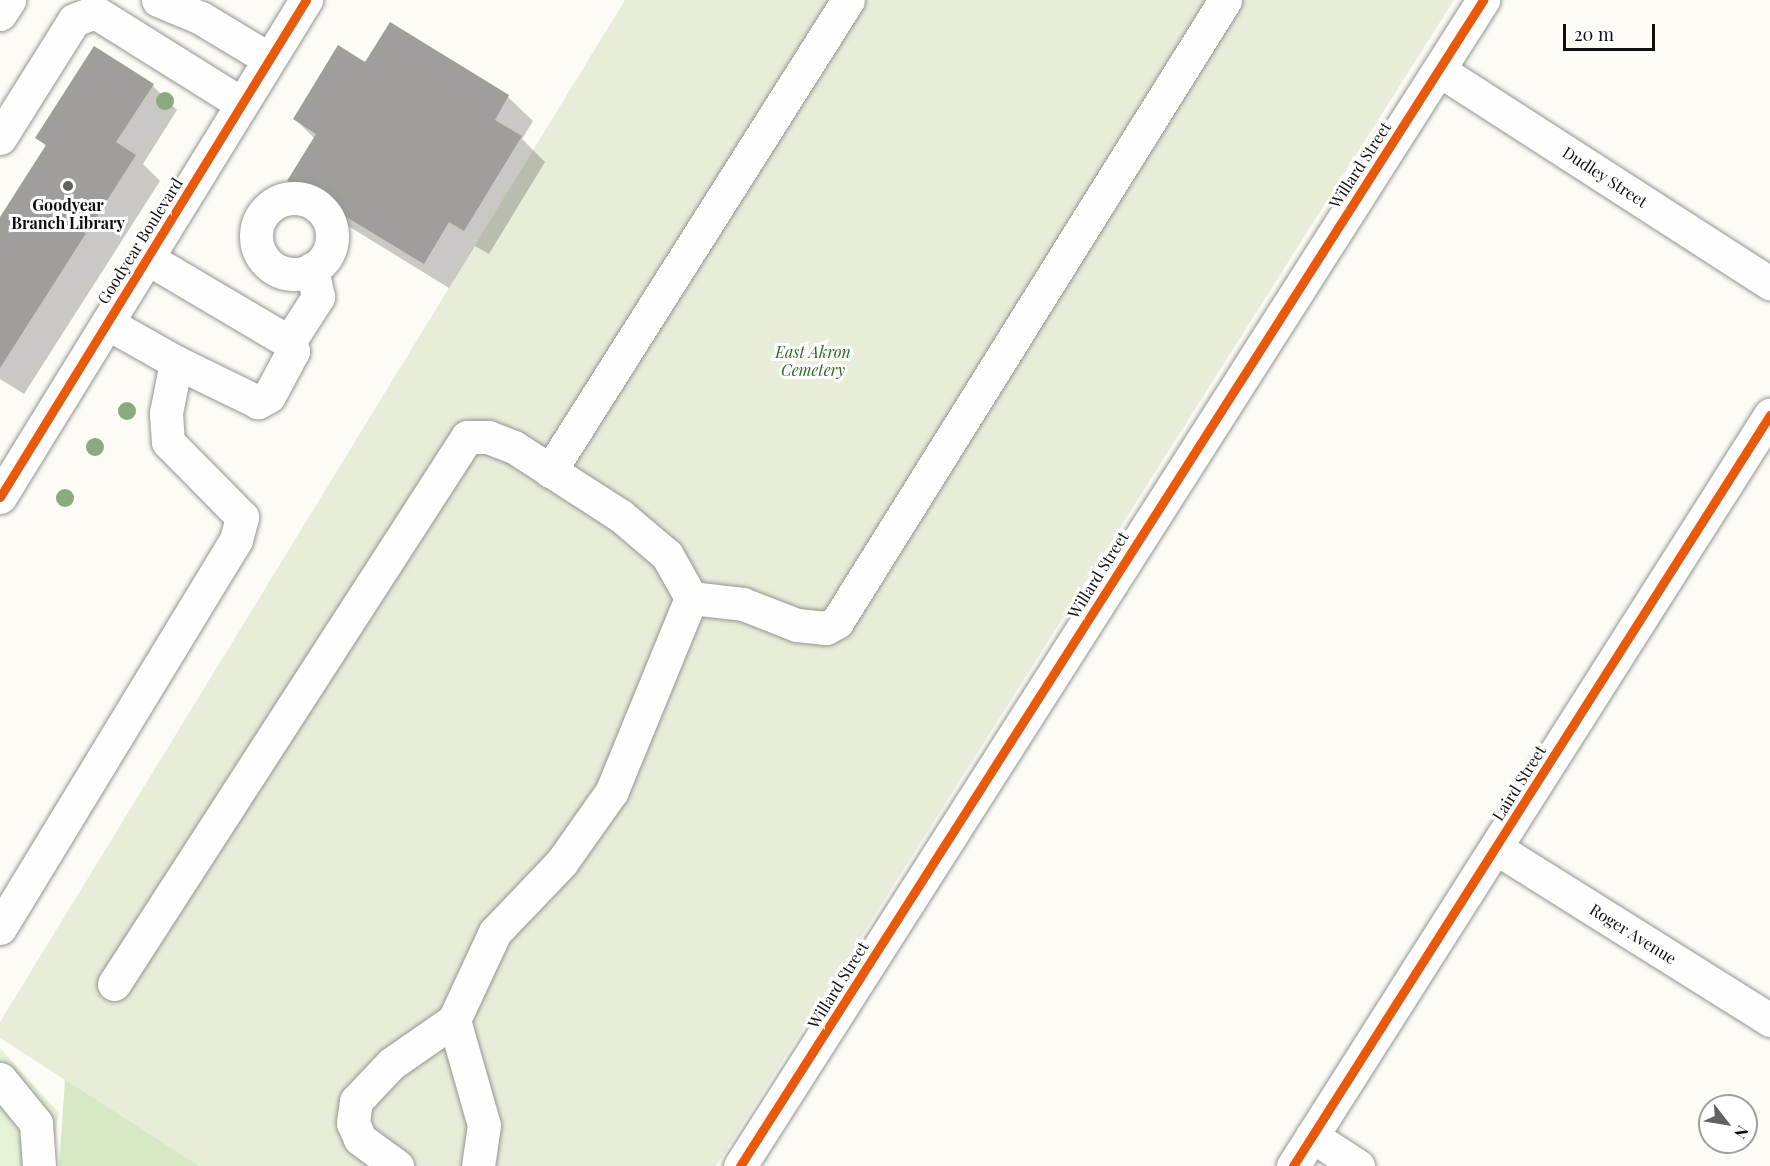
<!DOCTYPE html>
<html>
<head>
<meta charset="utf-8">
<style>
  body { margin:0 }
  #map { position:relative; width:1770px; height:1166px; overflow:hidden; background:#fcfbf5; font-family:"Playfair Display",serif }
  div>[style] { position:absolute }
  .green>* { inset:0; background:#e5f2d5 }
  .forest>* { inset:0; background:#d6e9c4 }
  .cemetery>* { inset:0; background:#e8edd9 }
  .shadow>* { inset:0; background:#0003 }
  .building>* { inset:0; background:#a09e9a }
  .roads { filter:drop-shadow(0 0 2px #969593) drop-shadow(0 0 2px #969593) }
  .minor>* { height:33px; margin:-16.5px; padding:0 16.5px; transform-origin:16.5px; border-radius:16.5px; background:#fffefe }
  .minor>.ring { margin:-16.5px; padding:0; box-sizing:content-box; background:none; border:33px solid #fffefe; border-radius:50% }
  .cycleway>* { height:9px; margin:-4.5px; padding:0 4.5px; transform-origin:4.5px; border-radius:4.5px; background:#e8590c }
  .trees>* { width:18px; height:18px; margin:-9px; border-radius:50%; background:#8aaa7f }
  .dots>* { width:16px; height:16px; translate:-50% -50%; box-sizing:border-box; border:3px solid #fff; border-radius:50% }
  span { translate:-50% -50%; white-space:nowrap; text-align:center; line-height:1.15; -webkit-text-stroke:6px #fff; paint-order:stroke }
  .street-label { font-size:16px; color:#0f0f0f }
  .poi-label { font-size:16px; color:#0f0f0f; font-weight:700 }
  .park-label { font-size:16px; color:#2d671f; font-style:italic }
  .north { position:absolute; left:1698px; top:1094px; width:60px; height:60px; box-sizing:border-box; background:#fff; border:2px solid #9f9f9f; border-radius:50%; rotate:121deg; font-size:16px; font-weight:700; line-height:24px; text-align:center; color:#0f0f0f }
  .north::after { content:''; display:block; margin:auto; width:21px; height:27px; background:#626260; clip-path:polygon(50% 0,100% 100%,50% 72%,0 100%) }
  .scale { position:absolute; left:1563px; top:24px; width:92px; height:27px; box-sizing:border-box; border:3px solid #0f0f0f; border-top:0; padding-left:8px; font-size:18px; line-height:21px; white-space:nowrap; color:#0f0f0f; -webkit-text-stroke:4px #fff; paint-order:stroke }
</style>
</head>
<body>
<div id="map">
  <div class="green">
    <div style="clip-path:polygon(0 1048px,59px 1113px,49px 1166px,0 1166px)"></div>
  </div>
  <div class="forest">
    <div style="clip-path:polygon(52px 1049px,261px 1166px,59px 1166px,65px 1080px)"></div>
  </div>
  <div class="cemetery">
    <div style="clip-path:polygon(625px 0,1454px 0,716px 1166px,199px 1166px,0 1038px,0 1022px)"></div>
  </div>
  <div class="shadow">
    <div style="clip-path:polygon(390px 24px,508px 97px,533px 121px,522px 139px,545px 162px,489px 254px,475px 246px,449px 288px,314px 205px,289px 181px,315px 139px,295px 119px,366px 64px)"></div>
    <div style="clip-path:polygon(153px 86px,177px 110px,143px 164px,160px 181px,24px 394px,0 379px,0 220px,47px 147px,37px 137px)"></div>
  </div>
  <div class="building">
    <div style="clip-path:polygon(390px 22px,509px 95px,495px 120px,522px 136px,464px 231px,449px 222px,424px 264px,287px 181px,316px 134px,293px 119px,338px 45px,365px 62px)"></div>
    <div style="clip-path:polygon(94px 46px,154px 84px,116px 142px,136px 155px,0 368px,0 217px,46px 145px,35px 138px)"></div>
  </div>
  <div class="roads">
    <div class="minor">
      <div style="left:158px;top:0;width:47px;rotate:22.7deg"></div>
      <div style="left:201px;top:18px;width:79px;rotate:31.1deg"></div>
      <div style="left:0;top:14px;width:17px;rotate:-57deg"></div>
      <div style="left:1439px;top:70px;width:394px;rotate:32.8deg"></div>
      <div style="left:0;top:138px;width:139px;rotate:-57.9deg"></div>
      <div style="left:74px;top:20px;width:22px;rotate:-21deg"></div>
      <div style="left:95px;top:12px;width:173px;rotate:32deg"></div>
      <div class="ring" style="left:256px;top:198px;width:43px;height:43px"></div>
      <div style="left:147px;top:258px;width:165px;rotate:30.6deg"></div>
      <div style="left:289px;top:342px;width:10px;rotate:66deg"></div>
      <div style="left:293px;top:351px;width:51px;rotate:118.1deg"></div>
      <div style="left:269px;top:396px;width:13px;rotate:151deg"></div>
      <div style="left:258px;top:402px;width:91px;rotate:-154deg"></div>
      <div style="left:289px;top:342px;width:54px;rotate:-57.2deg"></div>
      <div style="left:318px;top:297px;width:29px;rotate:-102deg"></div>
      <div style="left:550px;top:471px;width:557px;rotate:-57.68deg"></div>
      <div style="left:0;top:497px;width:584px;rotate:-58.38deg"></div>
      <div style="left:691px;top:598px;width:52px;rotate:6.6deg"></div>
      <div style="left:743px;top:604px;width:58px;rotate:21.3deg"></div>
      <div style="left:797px;top:625px;width:29px;rotate:6deg"></div>
      <div style="left:826px;top:628px;width:13px;rotate:-29deg"></div>
      <div style="left:837px;top:622px;width:733px;rotate:-58.04deg"></div>
      <div style="left:1496px;top:848px;width:324px;rotate:32.1deg"></div>
      <div style="left:0;top:928px;width:454px;rotate:-58.7deg"></div>
      <div style="left:236px;top:540px;width:24px;rotate:-75deg"></div>
      <div style="left:242px;top:517px;width:105px;rotate:-134.6deg"></div>
      <div style="left:168px;top:442px;width:29px;rotate:-94deg"></div>
      <div style="left:166px;top:413px;width:52px;rotate:-78.9deg"></div>
      <div style="left:176px;top:362px;width:79px;rotate:-150.5deg"></div>
      <div style="left:114px;top:984px;width:651px;rotate:-57.16deg"></div>
      <div style="left:467px;top:437px;width:21px"></div>
      <div style="left:488px;top:437px;width:28px;rotate:21deg"></div>
      <div style="left:514px;top:447px;width:127px;rotate:32.8deg"></div>
      <div style="left:621px;top:516px;width:60px;rotate:40.3deg"></div>
      <div style="left:667px;top:555px;width:49px;rotate:60.8deg"></div>
      <div style="left:691px;top:598px;width:209px;rotate:112.3deg"></div>
      <div style="left:612px;top:791px;width:87px;rotate:125.2deg"></div>
      <div style="left:562px;top:862px;width:97px;rotate:133.7deg"></div>
      <div style="left:495px;top:932px;width:97px;rotate:115deg"></div>
      <div style="left:454px;top:1020px;width:77px;rotate:145.1deg"></div>
      <div style="left:391px;top:1064px;width:51px;rotate:133.4deg"></div>
      <div style="left:356px;top:1101px;width:22px;rotate:98deg"></div>
      <div style="left:353px;top:1123px;width:17px;rotate:66deg"></div>
      <div style="left:360px;top:1139px;width:46px;rotate:36.1deg"></div>
      <div style="left:454px;top:1020px;width:109px;rotate:74.1deg"></div>
      <div style="left:484px;top:1125px;width:41px;rotate:98.3deg"></div>
      <div style="left:0;top:1079px;width:57px;rotate:50.7deg"></div>
      <div style="left:36px;top:1123px;width:43px;rotate:86deg"></div>
      <div style="left:1312px;top:1136px;width:55px;rotate:33.1deg"></div>
      <div style="left:740px;top:1166px;width:1383px;rotate:-57.49deg"></div>
      <div style="left:1293px;top:1166px;width:890px;rotate:-57.58deg"></div>
    </div>
  </div>
  <div class="cycleway">
    <div style="left:0;top:497px;width:584px;rotate:-58.38deg"></div>
    <div style="left:740px;top:1166px;width:1383px;rotate:-57.49deg"></div>
    <div style="left:1293px;top:1166px;width:890px;rotate:-57.58deg"></div>
  </div>
  <div class="trees">
    <div style="left:165px;top:101px"></div>
    <div style="left:127px;top:411px"></div>
    <div style="left:95px;top:447px"></div>
    <div style="left:65px;top:498px"></div>
  </div>
  <div class="dots">
    <div style="left:68px;top:186px;background:#626260"></div>
  </div>
  <div class="street-label">
    <span style="left:1360px;top:165px;rotate:-57deg">Willard Street</span>
    <span style="left:1605px;top:177px;rotate:33deg">Dudley Street</span>
    <span style="left:140px;top:241px;rotate:-58deg">Goodyear Boulevard</span>
    <span style="left:1098px;top:575px;rotate:-58deg">Willard Street</span>
    <span style="left:1519px;top:783px;rotate:-58deg">Laird Street</span>
    <span style="left:1633px;top:934px;rotate:32deg">Roger Avenue</span>
    <span style="left:838px;top:985px;rotate:-58deg">Willard Street</span>
  </div>
  <div class="poi-label">
    <span style="left:68px;top:214px">Goodyear<br>Branch Library</span>
  </div>
  <div class="park-label">
    <span style="left:813px;top:361px">East Akron<br>Cemetery</span>
  </div>
  <div class="north">N</div>
  <div class="scale">20 m</div>
</div>
</body>
</html>
